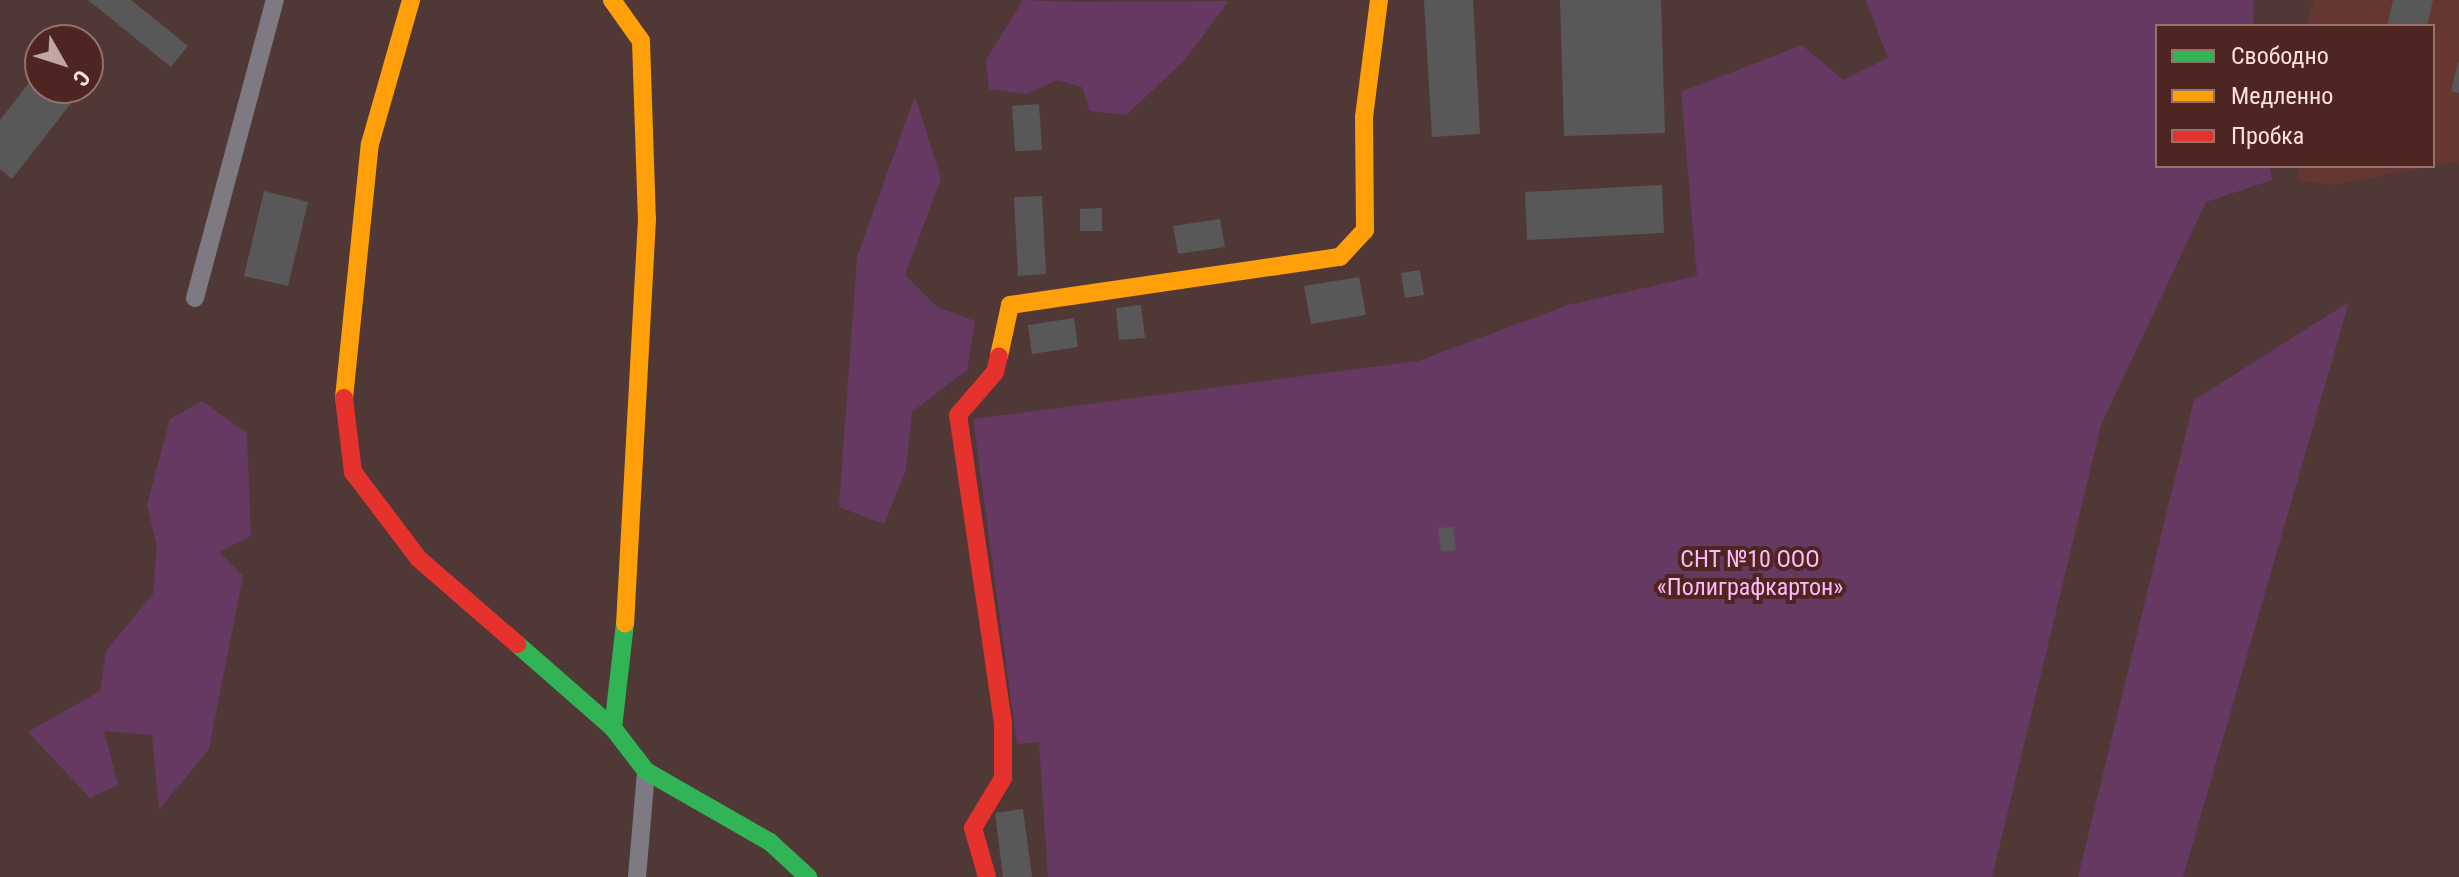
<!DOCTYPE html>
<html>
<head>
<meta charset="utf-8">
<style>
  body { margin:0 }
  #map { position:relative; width:2459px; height:877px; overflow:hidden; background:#503836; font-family:"Roboto Condensed",sans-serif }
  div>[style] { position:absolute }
  .built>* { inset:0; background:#663631 }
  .green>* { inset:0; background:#663963 }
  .building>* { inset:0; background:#595859 }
  .street>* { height:18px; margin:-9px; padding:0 9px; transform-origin:9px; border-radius:9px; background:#7e7a82 }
  .fast>* { height:18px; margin:-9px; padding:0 9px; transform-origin:9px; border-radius:9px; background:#30b455 }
  .slow>* { height:18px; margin:-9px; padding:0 9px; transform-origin:9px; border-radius:9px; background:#ff9f0a }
  .jam>* { height:18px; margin:-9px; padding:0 9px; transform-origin:9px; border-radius:9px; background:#e5322d }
  span { translate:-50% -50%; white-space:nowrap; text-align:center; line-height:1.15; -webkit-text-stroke:8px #4f2521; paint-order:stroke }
  .park-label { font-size:24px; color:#fdbbfb }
  .legend { position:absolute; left:2155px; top:24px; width:280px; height:144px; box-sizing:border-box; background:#4f2521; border:2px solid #95716d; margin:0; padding:10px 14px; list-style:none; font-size:24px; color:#ffe2de }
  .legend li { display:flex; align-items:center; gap:16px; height:40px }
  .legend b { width:40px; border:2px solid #95716d }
  .north { position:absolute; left:24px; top:24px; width:80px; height:80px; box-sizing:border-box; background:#4f2521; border:2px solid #95716d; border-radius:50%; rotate:129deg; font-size:22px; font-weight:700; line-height:32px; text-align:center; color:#ffe2de }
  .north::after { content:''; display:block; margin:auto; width:28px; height:36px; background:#c2a6a3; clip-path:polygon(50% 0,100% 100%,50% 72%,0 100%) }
</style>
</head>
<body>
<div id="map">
  <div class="built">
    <div style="clip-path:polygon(2314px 0,2459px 0,2459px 161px,2433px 166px,2433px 26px,2306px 26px)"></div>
    <div style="clip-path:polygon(2300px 166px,2432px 166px,2333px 185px,2297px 180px)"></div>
  </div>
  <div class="green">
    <div style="clip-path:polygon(1023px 0,1076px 2px,1229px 1px,1184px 61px,1126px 115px,1090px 111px,1082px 87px,1058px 80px,1026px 94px,989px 89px,986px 60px)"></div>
    <div style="clip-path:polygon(1866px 0,2254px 0,2253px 26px,2157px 26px,2157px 166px,2269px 166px,2272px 180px,2206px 202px,2101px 425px,1992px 877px,1048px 877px,1039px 742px,1017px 744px,973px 419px,1418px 361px,1568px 305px,1697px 276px,1681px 92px,1802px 45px,1843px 80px,1888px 58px)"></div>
    <div style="clip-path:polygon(915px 96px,941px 179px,905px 275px,937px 307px,975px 321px,967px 370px,912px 412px,906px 470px,884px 524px,839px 507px,857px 257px)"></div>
    <div style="clip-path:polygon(2349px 302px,2183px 877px,2078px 877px,2194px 400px)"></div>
    <div style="clip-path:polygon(202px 401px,247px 433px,251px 536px,219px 552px,243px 576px,209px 749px,159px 810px,152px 735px,104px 731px,118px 785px,90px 798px,28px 732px,100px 691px,106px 651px,153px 594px,157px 547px,147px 505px,170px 419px)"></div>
  </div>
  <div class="building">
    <div style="clip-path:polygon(88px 0,131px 0,188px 46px,171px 67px)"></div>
    <div style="clip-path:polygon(1424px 0,1473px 0,1480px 134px,1432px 137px)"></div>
    <div style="clip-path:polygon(1560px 0,1661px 0,1665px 133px,1564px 136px)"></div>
    <div style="clip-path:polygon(2393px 0,2433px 0,2427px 26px,2387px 26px)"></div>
    <div style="clip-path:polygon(88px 62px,98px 69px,88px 82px)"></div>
    <div style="clip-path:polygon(2458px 62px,2459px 62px,2459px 93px,2451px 91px)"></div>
    <div style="clip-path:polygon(40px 69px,40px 88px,83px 88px,12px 179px,0 169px,0 120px)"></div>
    <div style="clip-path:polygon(1039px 104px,1042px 150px,1015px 151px,1012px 106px)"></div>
    <div style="clip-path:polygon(1662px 185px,1664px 233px,1527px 240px,1525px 192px)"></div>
    <div style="clip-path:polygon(264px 191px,308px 202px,288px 286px,244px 276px)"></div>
    <div style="clip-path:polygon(1042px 196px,1046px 274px,1018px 276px,1014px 197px)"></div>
    <div style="clip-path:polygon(1102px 208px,1102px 231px,1080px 231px,1080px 209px)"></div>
    <div style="clip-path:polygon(1220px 219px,1225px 247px,1178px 254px,1173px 226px)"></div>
    <div style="clip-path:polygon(1420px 270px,1424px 295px,1405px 298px,1401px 273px)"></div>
    <div style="clip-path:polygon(1359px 277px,1366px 315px,1311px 324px,1304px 286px)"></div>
    <div style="clip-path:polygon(1141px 305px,1145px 338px,1119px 340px,1116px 308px)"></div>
    <div style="clip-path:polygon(1074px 318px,1078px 347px,1032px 354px,1028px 325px)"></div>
    <div style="clip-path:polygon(1453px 527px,1456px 550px,1441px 552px,1438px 528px)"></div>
    <div style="clip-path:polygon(1023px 809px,1032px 877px,1003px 877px,995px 813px)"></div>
  </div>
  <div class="street">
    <div style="left:195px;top:298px;width:309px;rotate:-75deg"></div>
    <div style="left:637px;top:877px;width:106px;rotate:-85.1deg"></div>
  </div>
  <div class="fast">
    <div style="left:625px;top:623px;width:106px;rotate:96.5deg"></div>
    <div style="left:613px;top:728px;width:54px;rotate:52.5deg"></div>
    <div style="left:646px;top:771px;width:143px;rotate:29.8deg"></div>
    <div style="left:770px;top:842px;width:52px;rotate:42.6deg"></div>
    <div style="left:517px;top:644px;width:128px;rotate:41.2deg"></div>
  </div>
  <div class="slow">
    <div style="left:612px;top:0;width:50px;rotate:54.7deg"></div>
    <div style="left:641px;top:41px;width:178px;rotate:88.1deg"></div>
    <div style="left:647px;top:219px;width:405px;rotate:93.1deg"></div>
    <div style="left:999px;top:356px;width:52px;rotate:-77.8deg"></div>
    <div style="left:1010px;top:305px;width:333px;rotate:-8.3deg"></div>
    <div style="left:1340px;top:257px;width:37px;rotate:-47deg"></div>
    <div style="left:1365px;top:230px;width:113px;rotate:-90.5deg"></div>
    <div style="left:1364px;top:117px;width:118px;rotate:-82.7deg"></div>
    <div style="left:344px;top:398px;width:255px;rotate:-84.2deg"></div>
    <div style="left:370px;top:144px;width:150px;rotate:-74.1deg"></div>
  </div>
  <div class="jam">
    <div style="left:344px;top:398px;width:75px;rotate:83.1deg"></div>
    <div style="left:353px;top:472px;width:109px;rotate:52.8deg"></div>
    <div style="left:419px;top:559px;width:130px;rotate:40.9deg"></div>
    <div style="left:987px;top:877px;width:51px;rotate:-105.9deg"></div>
    <div style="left:973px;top:828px;width:58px;rotate:-59deg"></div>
    <div style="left:1003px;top:778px;width:55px;rotate:-90deg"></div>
    <div style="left:1003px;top:723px;width:311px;rotate:-98.3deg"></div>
    <div style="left:958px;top:415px;width:57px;rotate:-49.3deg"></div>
    <div style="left:995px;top:372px;width:16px;rotate:-76deg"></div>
  </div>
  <div class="park-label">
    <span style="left:1750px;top:574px">СНТ №10 ООО<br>«Полиграфкартон»</span>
  </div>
  <ul class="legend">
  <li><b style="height:10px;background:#30b455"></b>Свободно</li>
  <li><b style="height:10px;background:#ff9f0a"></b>Медленно</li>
  <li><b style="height:10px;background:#e5322d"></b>Пробка</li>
  </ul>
  <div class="north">С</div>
</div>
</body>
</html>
